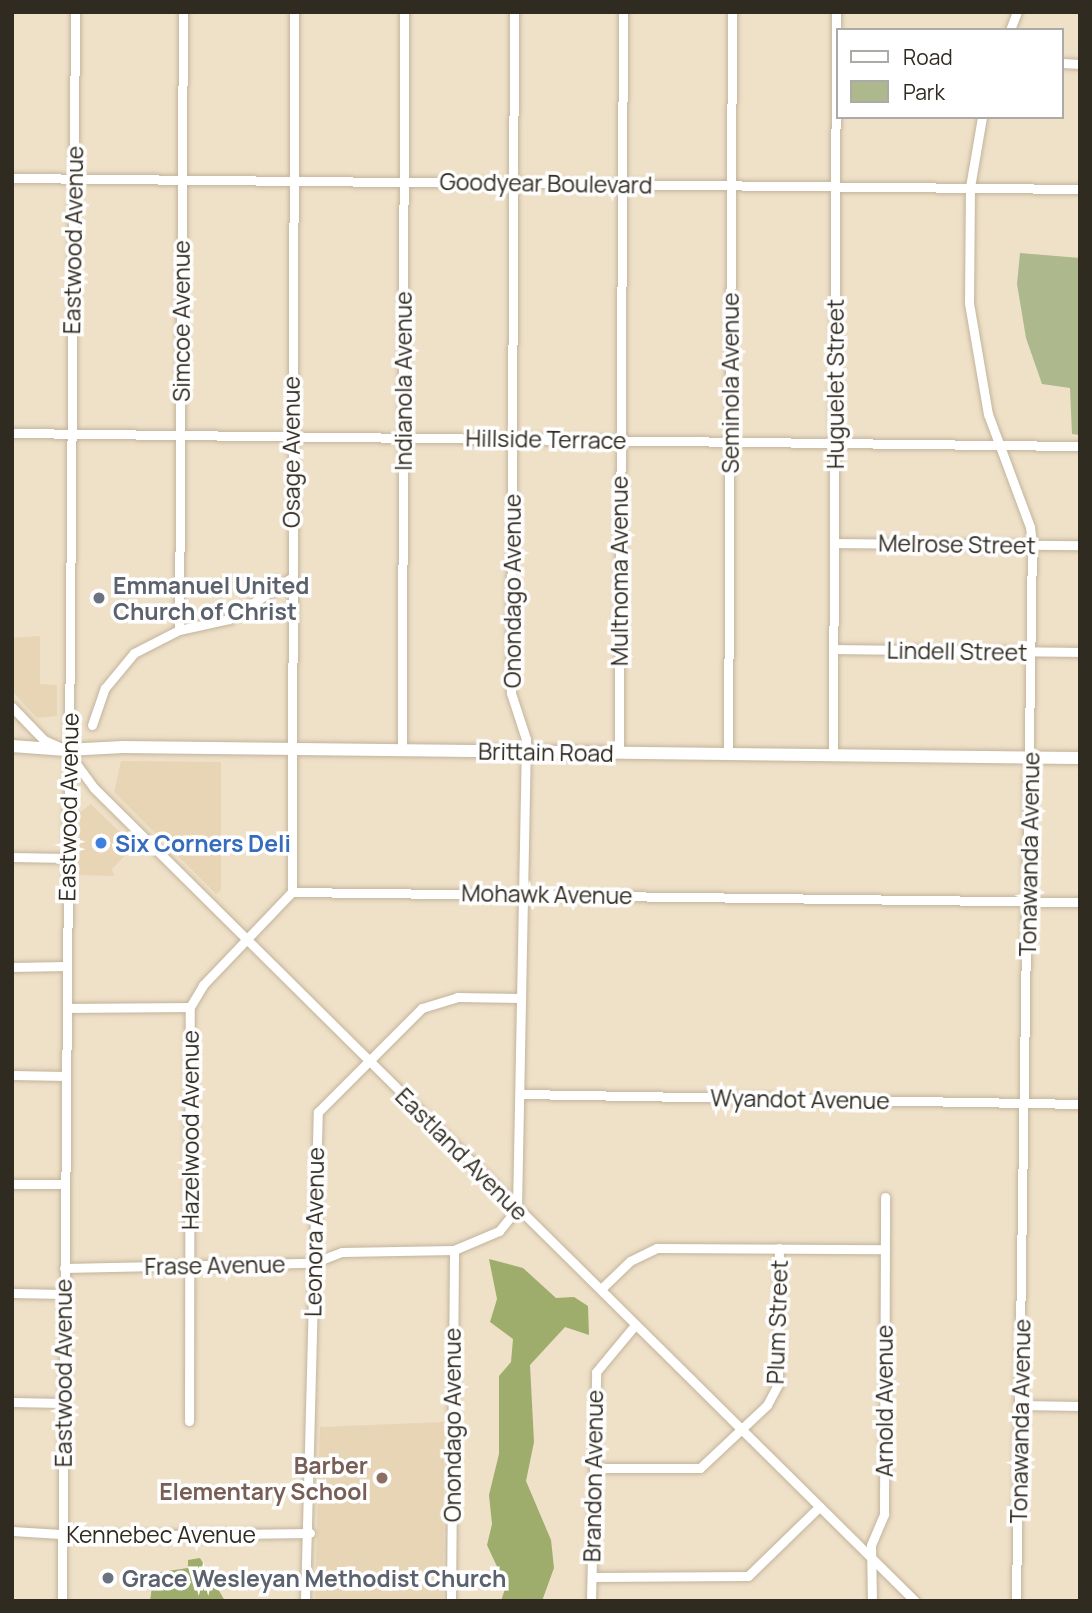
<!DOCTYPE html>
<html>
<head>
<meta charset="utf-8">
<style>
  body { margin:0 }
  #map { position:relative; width:1092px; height:1613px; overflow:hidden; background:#efe0c8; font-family:Manrope,sans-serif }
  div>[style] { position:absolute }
  .built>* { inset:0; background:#e7d5b6 }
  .green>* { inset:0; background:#adb88d }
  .forest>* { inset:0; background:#9ead6b }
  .roads { filter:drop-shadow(0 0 2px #c2b49c) drop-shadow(0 0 2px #c2b49c) }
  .minor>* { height:9px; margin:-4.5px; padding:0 4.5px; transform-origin:4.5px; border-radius:4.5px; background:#fff }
  .major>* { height:12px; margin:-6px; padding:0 6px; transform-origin:6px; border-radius:6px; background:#fff }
  .dots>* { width:19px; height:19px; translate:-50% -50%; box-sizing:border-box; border:4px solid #fff; border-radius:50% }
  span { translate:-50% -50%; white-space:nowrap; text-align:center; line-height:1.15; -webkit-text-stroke:7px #fff; paint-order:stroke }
  .street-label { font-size:23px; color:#302b21 }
  .worship-label { font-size:23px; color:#5b616d; font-weight:700 }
  .left { translate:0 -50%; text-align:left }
  .shop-label { font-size:23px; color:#366cbe; font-weight:700 }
  .education-label { font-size:23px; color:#785e54; font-weight:700 }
  .right { translate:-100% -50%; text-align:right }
  .frame { position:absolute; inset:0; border:14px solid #302b21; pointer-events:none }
  .legend { position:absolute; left:836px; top:28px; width:228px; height:91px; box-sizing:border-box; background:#fff; border:2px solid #acaaa6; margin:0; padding:9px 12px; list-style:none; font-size:21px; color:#302b21 }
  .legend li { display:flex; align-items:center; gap:14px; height:35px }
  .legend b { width:35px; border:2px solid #acaaa6 }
</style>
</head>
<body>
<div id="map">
  <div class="built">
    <div style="clip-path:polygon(40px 636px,40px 684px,57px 685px,57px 716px,37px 718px,12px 691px,12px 638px)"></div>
    <div style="clip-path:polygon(121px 761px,221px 762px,221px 890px,216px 894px,114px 792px)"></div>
    <div style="clip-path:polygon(91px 804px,134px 846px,112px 869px,114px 876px,78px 875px,80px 812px)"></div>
    <div style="clip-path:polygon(444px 1422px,443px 1601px,315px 1601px,320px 1427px)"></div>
  </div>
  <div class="green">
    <div style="clip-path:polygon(1020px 253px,1080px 258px,1080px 435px,1072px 434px,1070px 388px,1042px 384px,1026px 338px,1017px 284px)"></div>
  </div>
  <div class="forest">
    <div style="clip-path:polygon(489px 1259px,523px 1268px,556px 1298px,574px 1297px,588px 1306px,589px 1335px,565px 1327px,530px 1365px,534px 1442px,526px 1481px,551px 1540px,554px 1568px,542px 1601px,501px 1601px,506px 1586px,487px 1545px,492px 1524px,489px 1495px,499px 1454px,499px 1376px,511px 1362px,513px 1339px,490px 1322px,497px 1299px)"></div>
    <div style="clip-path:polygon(200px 1558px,225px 1601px,150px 1601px,154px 1573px,188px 1568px,188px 1560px)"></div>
  </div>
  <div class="roads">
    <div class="minor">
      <div style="left:1010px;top:30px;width:19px;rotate:-69deg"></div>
      <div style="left:1062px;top:63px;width:18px;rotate:3deg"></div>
      <div style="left:982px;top:117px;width:71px;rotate:99.7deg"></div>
      <div style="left:970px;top:187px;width:116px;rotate:90.5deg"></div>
      <div style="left:969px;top:303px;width:113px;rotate:80.3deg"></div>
      <div style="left:988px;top:414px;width:121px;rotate:69.6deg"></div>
      <div style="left:1030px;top:527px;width:17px;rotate:83deg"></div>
      <div style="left:1032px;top:544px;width:1057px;rotate:90.87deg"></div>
      <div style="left:12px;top:178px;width:1068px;rotate:0.59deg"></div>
      <div style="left:12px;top:433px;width:1068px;rotate:0.7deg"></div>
      <div style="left:834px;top:543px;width:246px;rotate:0.5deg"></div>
      <div style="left:179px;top:630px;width:618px;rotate:-89.63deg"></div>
      <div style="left:834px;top:649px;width:246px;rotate:0.7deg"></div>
      <div style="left:12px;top:707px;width:46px;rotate:45.9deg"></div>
      <div style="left:44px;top:740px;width:24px;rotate:24deg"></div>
      <div style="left:66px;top:750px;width:47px;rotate:53.6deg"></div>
      <div style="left:94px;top:788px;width:1155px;rotate:44.72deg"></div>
      <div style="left:92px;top:725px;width:39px;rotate:-71deg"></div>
      <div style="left:105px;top:688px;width:45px;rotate:-50.4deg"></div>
      <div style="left:134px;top:653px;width:51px;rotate:-27.1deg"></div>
      <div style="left:179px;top:630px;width:51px;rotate:-12.4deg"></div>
      <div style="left:229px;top:619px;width:74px;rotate:-33.5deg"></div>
      <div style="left:402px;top:750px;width:738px;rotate:-89.84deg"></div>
      <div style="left:619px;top:752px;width:740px;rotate:-89.69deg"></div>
      <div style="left:728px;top:754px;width:742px;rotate:-89.69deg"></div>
      <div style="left:833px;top:755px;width:743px;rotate:-89.77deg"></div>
      <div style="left:12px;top:857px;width:56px;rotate:1deg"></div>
      <div style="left:292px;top:892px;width:880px;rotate:-89.87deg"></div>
      <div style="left:12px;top:967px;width:54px;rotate:-1.1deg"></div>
      <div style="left:67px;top:1008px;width:123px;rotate:-0.5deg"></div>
      <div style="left:12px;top:1075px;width:54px;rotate:1.1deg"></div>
      <div style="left:521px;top:1094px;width:559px;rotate:1.02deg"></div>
      <div style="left:12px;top:1184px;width:52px"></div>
      <div style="left:64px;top:1268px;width:249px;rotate:-1.2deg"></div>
      <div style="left:313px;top:1263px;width:31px;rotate:-21deg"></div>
      <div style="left:342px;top:1252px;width:112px;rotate:-1deg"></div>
      <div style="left:454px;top:1250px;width:49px;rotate:-22.9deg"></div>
      <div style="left:499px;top:1231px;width:28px;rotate:-51deg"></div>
      <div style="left:517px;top:1209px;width:470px;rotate:-88.9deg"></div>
      <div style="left:526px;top:739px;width:48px;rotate:-108.1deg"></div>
      <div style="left:511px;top:693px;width:681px;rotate:-89.75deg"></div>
      <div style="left:601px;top:1289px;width:40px;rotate:-44deg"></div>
      <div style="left:630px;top:1261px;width:30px;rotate:-26deg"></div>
      <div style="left:657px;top:1248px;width:228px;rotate:0.3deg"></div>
      <div style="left:12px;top:1293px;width:52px;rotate:1.1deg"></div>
      <div style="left:12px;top:1402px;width:51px;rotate:1.1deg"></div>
      <div style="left:1020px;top:1405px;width:60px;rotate:1deg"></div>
      <div style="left:189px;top:1421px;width:414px;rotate:-89.9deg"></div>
      <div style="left:190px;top:1007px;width:26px;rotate:-59deg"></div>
      <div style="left:203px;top:985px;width:129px;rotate:-46.3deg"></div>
      <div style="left:292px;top:892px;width:788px;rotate:0.73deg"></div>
      <div style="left:594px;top:1468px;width:106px"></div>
      <div style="left:700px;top:1468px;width:92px;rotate:-43.2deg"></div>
      <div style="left:767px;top:1405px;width:24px;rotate:-62deg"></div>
      <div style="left:778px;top:1384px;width:136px;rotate:-89.6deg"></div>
      <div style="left:12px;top:1531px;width:80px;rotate:3.6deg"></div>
      <div style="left:92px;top:1536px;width:218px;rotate:-0.8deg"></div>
      <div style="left:592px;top:1577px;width:156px;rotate:-0.4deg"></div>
      <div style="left:748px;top:1576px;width:99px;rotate:-44.2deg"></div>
      <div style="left:62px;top:1601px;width:1589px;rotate:-89.53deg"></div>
      <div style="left:305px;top:1601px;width:489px;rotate:-88.5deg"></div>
      <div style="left:318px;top:1112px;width:147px;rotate:-45deg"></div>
      <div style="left:422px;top:1008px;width:37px;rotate:-17deg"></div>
      <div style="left:457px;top:997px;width:64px;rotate:0.9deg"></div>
      <div style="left:451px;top:1601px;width:351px;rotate:-89.5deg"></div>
      <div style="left:591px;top:1601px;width:229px;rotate:-88.7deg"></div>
      <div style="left:596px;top:1372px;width:61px;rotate:-50.3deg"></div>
      <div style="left:872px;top:1601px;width:56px;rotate:-91deg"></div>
      <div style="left:871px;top:1545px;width:34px;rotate:-67deg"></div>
      <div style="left:884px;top:1514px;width:317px;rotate:-89.8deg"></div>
    </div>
    <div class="major">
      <div style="left:12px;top:746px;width:54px;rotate:4.2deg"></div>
      <div style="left:66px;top:750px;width:57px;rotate:-3deg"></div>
      <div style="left:123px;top:747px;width:957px;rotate:0.66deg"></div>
    </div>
  </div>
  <div class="dots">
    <div style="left:99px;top:598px;background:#6b7280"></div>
    <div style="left:101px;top:843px;background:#3f7fe0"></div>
    <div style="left:382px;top:1478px;background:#8d6e63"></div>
    <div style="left:108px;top:1578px;background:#6b7280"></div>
  </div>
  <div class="street-label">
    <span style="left:546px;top:183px;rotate:1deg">Goodyear Boulevard</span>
    <span style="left:73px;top:240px;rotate:-89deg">Eastwood Avenue</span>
    <span style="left:181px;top:321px;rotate:-90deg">Simcoe Avenue</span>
    <span style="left:403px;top:381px;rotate:-90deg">Indianola Avenue</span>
    <span style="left:730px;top:383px;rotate:-90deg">Seminola Avenue</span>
    <span style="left:835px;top:384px;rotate:-90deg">Huguelet Street</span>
    <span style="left:546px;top:439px;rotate:1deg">Hillside Terrace</span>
    <span style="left:291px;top:452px;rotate:-90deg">Osage Avenue</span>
    <span style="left:957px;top:544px;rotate:1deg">Melrose Street</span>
    <span style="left:619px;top:571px;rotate:-90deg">Multnoma Avenue</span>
    <span style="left:512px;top:591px;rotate:-90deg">Onondago Avenue</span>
    <span style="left:957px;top:651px;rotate:1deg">Lindell Street</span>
    <span style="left:546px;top:752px;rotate:1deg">Brittain Road</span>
    <span style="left:68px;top:807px;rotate:-89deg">Eastwood Avenue</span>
    <span style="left:1029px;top:854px;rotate:-89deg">Tonawanda Avenue</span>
    <span style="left:547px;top:894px;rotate:1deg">Mohawk Avenue</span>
    <span style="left:800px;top:1099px;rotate:1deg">Wyandot Avenue</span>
    <span style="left:190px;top:1130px;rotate:-90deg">Hazelwood Avenue</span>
    <span style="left:462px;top:1154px;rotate:45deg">Eastland Avenue</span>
    <span style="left:314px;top:1232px;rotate:-89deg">Leonora Avenue</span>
    <span style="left:215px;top:1265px;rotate:-1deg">Frase Avenue</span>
    <span style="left:777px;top:1322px;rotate:-88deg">Plum Street</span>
    <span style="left:63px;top:1373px;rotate:-90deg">Eastwood Avenue</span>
    <span style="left:884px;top:1401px;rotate:-90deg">Arnold Avenue</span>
    <span style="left:1020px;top:1421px;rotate:-89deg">Tonawanda Avenue</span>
    <span style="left:452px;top:1425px;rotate:-90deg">Onondago Avenue</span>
    <span style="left:593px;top:1476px;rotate:-89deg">Brandon Avenue</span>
    <span style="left:161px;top:1534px">Kennebec Avenue</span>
  </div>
  <div class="worship-label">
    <span class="left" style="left:113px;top:598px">Emmanuel United<br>Church of Christ</span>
    <span class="left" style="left:122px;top:1578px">Grace Wesleyan Methodist Church</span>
  </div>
  <div class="shop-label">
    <span class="left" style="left:115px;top:843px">Six Corners Deli</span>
  </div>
  <div class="education-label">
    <span class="right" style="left:368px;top:1478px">Barber<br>Elementary School</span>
  </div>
  <div class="frame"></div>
  <ul class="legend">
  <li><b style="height:9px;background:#fff"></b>Road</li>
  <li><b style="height:19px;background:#adb88d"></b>Park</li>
  </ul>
</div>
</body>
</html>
